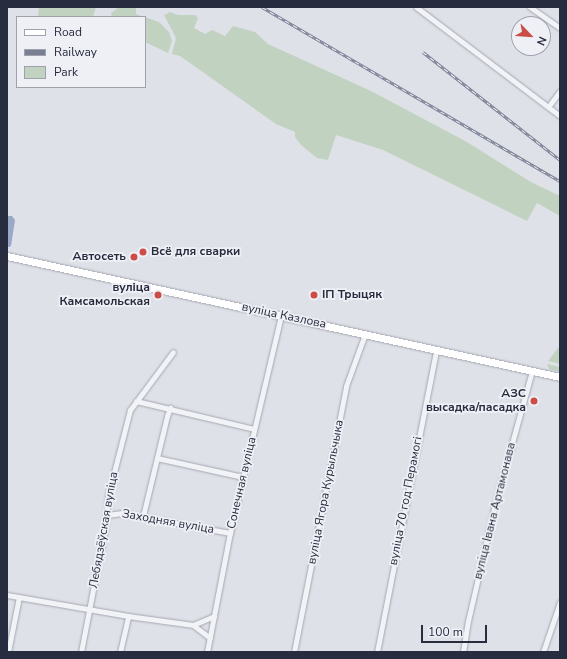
<!DOCTYPE html>
<html>
<head>
<meta charset="utf-8">
<style>
  body { margin:0 }
  #map { position:relative; width:567px; height:659px; overflow:hidden; background:#dfe1e8; font-family:"Nunito Sans",sans-serif }
  div>[style] { position:absolute }
  .green>* { inset:0; background:#c2d2c1 }
  .water>* { inset:0; background:#9ba8c8 }
  .roads { filter:drop-shadow(0 0 1px #a4a7b2) drop-shadow(0 0 1px #a4a7b2) }
  .minor>* { height:5px; margin:-2.5px; padding:0 2.5px; transform-origin:2.5px; border-radius:2.5px; background:#f2f3f7 }
  .secondary>* { height:7px; margin:-3.5px; padding:0 3.5px; transform-origin:3.5px; border-radius:3.5px; background:#fff }
  .rail>* { height:3px; margin-top:-1.5px; transform-origin:0; background:repeating-linear-gradient(90deg,#eff0f6 0 4.5px,#797e92 0 9px); box-sizing:border-box; border-block:1px solid #797e92 }
  .dots>* { width:11px; height:11px; translate:-50% -50%; box-sizing:border-box; border:2px solid #eff0f6; border-radius:50% }
  span { translate:-50% -50%; white-space:nowrap; text-align:center; line-height:1.15; -webkit-text-stroke:3.5px #eff0f6; paint-order:stroke }
  .poi-label { font-size:12px; color:#282c3f; font-weight:700 }
  .left { translate:0 -50%; text-align:left }
  .right { translate:-100% -50%; text-align:right }
  .street-label { font-size:12px; color:#282c3f }
  .frame { position:absolute; inset:0; border:8px solid #282c3f; pointer-events:none }
  .legend { position:absolute; left:16px; top:16px; width:130px; height:72px; box-sizing:border-box; background:#eff0f6; border:1px solid #9fa2ad; margin:0; padding:5px 7px; list-style:none; font-size:12px; color:#282c3f }
  .legend li { display:flex; align-items:center; gap:8px; height:20px }
  .legend b { width:20px; border:1px solid #9fa2ad }
  .north { position:absolute; left:511px; top:16px; width:40px; height:40px; box-sizing:border-box; background:#eff0f6; border:1px solid #9fa2ad; border-radius:50%; rotate:115deg; font-size:11px; font-weight:700; line-height:16px; text-align:center; color:#282c3f }
  .north::after { content:''; display:block; margin:auto; width:14px; height:18px; background:#cc4c46; clip-path:polygon(50% 0,100% 100%,50% 72%,0 100%) }
  .scale { position:absolute; left:421px; top:625px; width:66px; height:18px; box-sizing:border-box; border:2px solid #282c3f; border-top:0; padding-left:5px; font-size:12px; line-height:14px; white-space:nowrap; color:#282c3f; -webkit-text-stroke:3px #eff0f6; paint-order:stroke }
</style>
</head>
<body>
<div id="map">
  <div class="green">
    <div style="clip-path:polygon(39px 7px,96px 7px,93px 17px,38px 17px)"></div>
    <div style="clip-path:polygon(119px 7px,136px 7px,136px 14px,144px 17px,112px 17px,111px 13px)"></div>
    <div style="clip-path:polygon(170px 12px,178px 15px,195px 15px,198px 18px,194px 28px,205px 34px,212px 30px,225px 36px,233px 26px,255px 32px,268px 44px,371px 91px,467px 142px,531px 182px,560px 196px,560px 216px,537px 203px,527px 221px,383px 150px,336px 135px,328px 160px,317px 158px,301px 145px,295px 137px,295px 132px,276px 124px,180px 56px,172px 54px,176px 38px,164px 15px)"></div>
    <div style="clip-path:polygon(145px 17px,159px 22px,169px 32px,172px 41px,168px 53px,145px 42px)"></div>
    <div style="clip-path:polygon(558px 348px,560px 348px,560px 364px,548px 361px)"></div>
    <div style="clip-path:polygon(547px 364px,560px 367px,560px 372px,549px 369px)"></div>
  </div>
  <div class="water">
    <div style="clip-path:polygon(7px 216px,12px 216px,15px 220px,11px 246px,9px 247px,7px 247px)"></div>
  </div>
  <div class="roads">
    <div class="minor">
      <div style="left:416px;top:7px;width:181px;rotate:37.1deg"></div>
      <div style="left:530px;top:7px;width:37px;rotate:35deg"></div>
      <div style="left:548px;top:107px;width:20px;rotate:-53deg"></div>
      <div style="left:136px;top:401px;width:121px;rotate:13.3deg"></div>
      <div style="left:157px;top:458px;width:88px;rotate:12.5deg"></div>
      <div style="left:107px;top:515px;width:15px;rotate:-8deg"></div>
      <div style="left:122px;top:513px;width:110px;rotate:10.5deg"></div>
      <div style="left:143px;top:516px;width:103px;rotate:-76.5deg"></div>
      <div style="left:167px;top:416px;width:9px;rotate:-69deg"></div>
      <div style="left:7px;top:595px;width:123px;rotate:9.8deg"></div>
      <div style="left:128px;top:616px;width:66px;rotate:7.9deg"></div>
      <div style="left:193px;top:625px;width:21px;rotate:37deg"></div>
      <div style="left:193px;top:625px;width:23px;rotate:-23deg"></div>
      <div style="left:8px;top:652px;width:56px;rotate:-78.7deg"></div>
      <div style="left:81px;top:652px;width:127px;rotate:-79.1deg"></div>
      <div style="left:105px;top:527px;width:31px;rotate:-84deg"></div>
      <div style="left:108px;top:496px;width:89px;rotate:-75.7deg"></div>
      <div style="left:130px;top:410px;width:72px;rotate:-53.4deg"></div>
      <div style="left:120px;top:652px;width:37px;rotate:-77deg"></div>
      <div style="left:207px;top:652px;width:121px;rotate:-79.1deg"></div>
      <div style="left:230px;top:533px;width:224px;rotate:-76.8deg"></div>
      <div style="left:294px;top:652px;width:271px;rotate:-78.9deg"></div>
      <div style="left:346px;top:386px;width:55px;rotate:-69.9deg"></div>
      <div style="left:377px;top:652px;width:308px;rotate:-78.9deg"></div>
      <div style="left:463px;top:652px;width:31px;rotate:-81deg"></div>
      <div style="left:468px;top:621px;width:116px;rotate:-77deg"></div>
      <div style="left:494px;top:508px;width:142px;rotate:-74.5deg"></div>
      <div style="left:543px;top:652px;width:53px;rotate:-71.2deg"></div>
    </div>
    <div class="secondary">
      <div style="left:7px;top:256px;width:566px;rotate:12.34deg"></div>
    </div>
  </div>
  <div class="rail">
    <div style="left:262px;top:7px;width:345px;rotate:30.3deg"></div>
    <div style="left:423px;top:52px;width:174px;rotate:38.2deg"></div>
  </div>
  <div class="dots">
    <div style="left:143px;top:252px;background:#cc4c46"></div>
    <div style="left:134px;top:257px;background:#cc4c46"></div>
    <div style="left:158px;top:295px;background:#cc4c46"></div>
    <div style="left:314px;top:295px;background:#cc4c46"></div>
    <div style="left:534px;top:401px;background:#cc4c46"></div>
  </div>
  <div class="poi-label">
    <span class="left" style="left:151px;top:252px">Всё для сварки</span>
    <span class="right" style="left:126px;top:257px">Автосеть</span>
    <span class="right" style="left:150px;top:295px">вуліца<br>Камсамольская</span>
    <span class="left" style="left:322px;top:295px">ІП Трыцяк</span>
    <span class="right" style="left:526px;top:401px">АЗС<br>высадка/пасадка</span>
  </div>
  <div class="street-label">
    <span style="left:284px;top:316px;rotate:12deg">вуліца Казлова</span>
    <span style="left:242px;top:483px;rotate:-77deg">Сонечная вуліца</span>
    <span style="left:326px;top:492px;rotate:-79deg">вуліца Ягора Курыльчыка</span>
    <span style="left:406px;top:501px;rotate:-79deg">вуліца 70 год Перамогі</span>
    <span style="left:495px;top:511px;rotate:-76deg">вуліца Івана Артамонава</span>
    <span style="left:168px;top:522px;rotate:10deg">Заходняя вуліца</span>
    <span style="left:104px;top:530px;rotate:-80deg">Лебядзёўская вуліца</span>
  </div>
  <div class="frame"></div>
  <ul class="legend">
  <li><b style="height:5px;background:#fff"></b>Road</li>
  <li><b style="height:5px;background:#797e92"></b>Railway</li>
  <li><b style="height:11px;background:#c2d2c1"></b>Park</li>
  </ul>
  <div class="north">N</div>
  <div class="scale">100 m</div>
</div>
</body>
</html>
